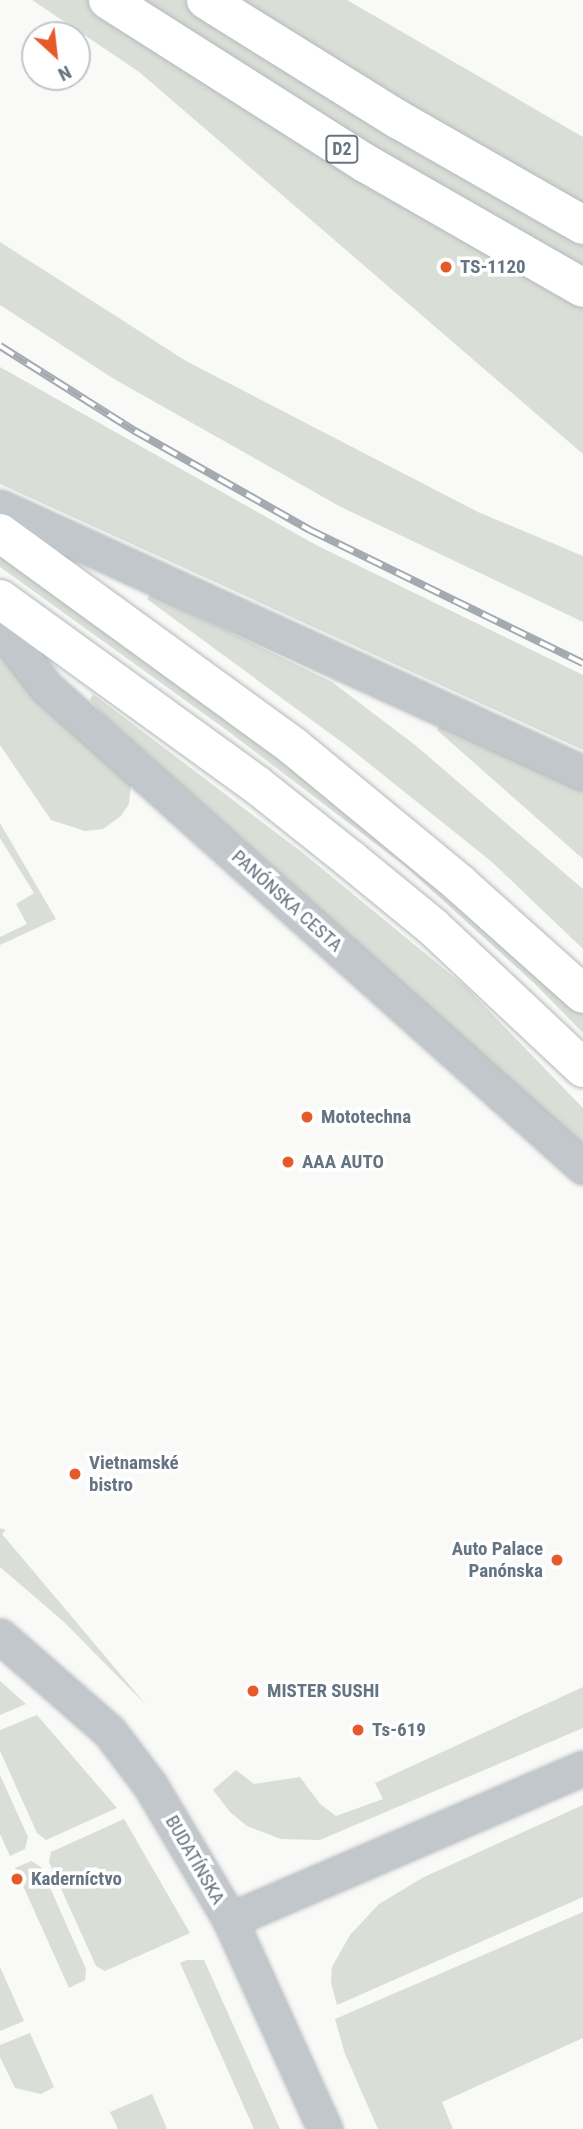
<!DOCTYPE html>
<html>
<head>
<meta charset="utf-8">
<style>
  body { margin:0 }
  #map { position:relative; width:583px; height:2129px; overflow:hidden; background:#f9f9f7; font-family:"Roboto Condensed",sans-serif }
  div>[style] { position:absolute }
  .green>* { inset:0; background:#d9ded6 }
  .roads { filter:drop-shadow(0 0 2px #b4b9bd) drop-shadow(0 0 2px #b4b9bd) }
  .minor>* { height:33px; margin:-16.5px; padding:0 16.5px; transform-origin:16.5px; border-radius:16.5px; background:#c2c7cb }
  .major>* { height:38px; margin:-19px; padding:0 19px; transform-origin:19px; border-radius:19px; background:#fff }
  .highway>* { height:38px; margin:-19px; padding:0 19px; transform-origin:19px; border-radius:19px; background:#fff }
  .rail>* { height:8px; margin-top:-4px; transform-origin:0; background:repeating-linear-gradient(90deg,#fff 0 16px,#a3aab0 0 32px); box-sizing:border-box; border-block:2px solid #a3aab0 }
  .dots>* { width:19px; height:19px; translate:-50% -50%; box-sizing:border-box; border:4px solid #fff; border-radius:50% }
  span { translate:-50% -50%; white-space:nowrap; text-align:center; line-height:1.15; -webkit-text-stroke:7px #fff; paint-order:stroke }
  .shield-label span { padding:2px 5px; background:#fff; border:2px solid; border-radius:5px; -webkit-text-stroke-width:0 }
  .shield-label { font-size:18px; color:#647482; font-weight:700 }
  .poi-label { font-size:19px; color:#647482; font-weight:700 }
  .left { translate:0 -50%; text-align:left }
  .right { translate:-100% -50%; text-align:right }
  .street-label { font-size:19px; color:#647482 }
  .north { position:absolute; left:21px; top:21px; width:70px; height:70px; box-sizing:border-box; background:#fff; border:2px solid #c1c7cd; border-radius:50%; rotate:153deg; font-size:19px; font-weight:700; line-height:28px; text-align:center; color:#647482 }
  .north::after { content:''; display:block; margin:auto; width:24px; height:32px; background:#e65a2a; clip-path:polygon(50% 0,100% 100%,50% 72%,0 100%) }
</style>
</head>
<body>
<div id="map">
  <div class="green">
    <div style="clip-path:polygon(32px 0,347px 0,583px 137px,583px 454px,138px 71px)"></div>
    <div style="clip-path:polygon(0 242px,186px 361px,478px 512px,583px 556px,583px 622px,341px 507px,114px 379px,0 305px)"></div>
    <div style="clip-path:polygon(0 367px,316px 545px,583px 675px,583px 750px,0 484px)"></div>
    <div style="clip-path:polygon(0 550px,312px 778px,583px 1011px,583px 1033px,535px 984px,405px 866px,225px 729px,0 567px)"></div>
    <div style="clip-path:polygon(151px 594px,332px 682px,415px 745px,583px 889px,583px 949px,492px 862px,347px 746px,147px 599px)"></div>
    <div style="clip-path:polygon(0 655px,125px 770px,131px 785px,129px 804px,121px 816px,103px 829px,85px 831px,51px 820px,0 745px)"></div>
    <div style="clip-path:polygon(93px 694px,303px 853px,466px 987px,583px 1108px,583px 1146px,101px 713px,90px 700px)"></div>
    <div style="clip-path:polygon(440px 725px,583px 791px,583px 859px,437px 730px)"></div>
    <div style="clip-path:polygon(0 823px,56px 919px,0 945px,0 937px,27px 924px,16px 904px,34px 893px,0 838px)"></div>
    <div style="clip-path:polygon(0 1528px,6px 1530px,2px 1534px,147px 1706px,64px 1622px,0 1567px)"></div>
    <div style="clip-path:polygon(0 1681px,26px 1704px,0 1715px)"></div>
    <div style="clip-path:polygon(583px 1687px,583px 1728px,320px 1840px,281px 1839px,247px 1826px,230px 1812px,213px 1790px,236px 1770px,254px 1784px,300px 1777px,320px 1804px,336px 1816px,383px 1799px,375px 1783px)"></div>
    <div style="clip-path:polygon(37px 1715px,117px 1808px,46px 1840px,37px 1833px,0 1751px,0 1730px)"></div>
    <div style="clip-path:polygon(0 1775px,28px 1837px,25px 1849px,10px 1856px,0 1834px)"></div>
    <div style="clip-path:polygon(583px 1805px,583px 1897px,337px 2005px,331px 1983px,332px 1967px,350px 1935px,379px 1904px,424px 1877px)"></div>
    <div style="clip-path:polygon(124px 1819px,190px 1933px,105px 1971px,96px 1966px,49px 1862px,51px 1852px)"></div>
    <div style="clip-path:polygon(31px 1861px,41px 1867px,86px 1969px,85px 1980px,69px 1988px,15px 1868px)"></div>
    <div style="clip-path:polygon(583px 1912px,583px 2038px,442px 2102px,453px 2129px,378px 2129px,345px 2054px,335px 2019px)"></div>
    <div style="clip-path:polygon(187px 1960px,204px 1960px,280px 2129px,254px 2129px,180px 1963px)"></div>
    <div style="clip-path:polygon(0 1967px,24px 2021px,0 2031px)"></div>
    <div style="clip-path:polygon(30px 2033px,54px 2087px,41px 2094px,15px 2088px,0 2057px,0 2045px)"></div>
    <div style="clip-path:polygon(152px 2094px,167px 2129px,118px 2129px,110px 2112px)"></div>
  </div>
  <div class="roads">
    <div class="minor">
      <div style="left:0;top:507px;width:641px;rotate:24.53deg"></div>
      <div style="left:0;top:627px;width:76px;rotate:52.5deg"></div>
      <div style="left:46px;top:687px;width:720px;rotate:41.79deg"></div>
      <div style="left:0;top:1636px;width:145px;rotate:41.1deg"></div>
      <div style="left:109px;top:1731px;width:68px;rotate:52.8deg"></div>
      <div style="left:150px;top:1785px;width:157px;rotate:59.3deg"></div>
      <div style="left:230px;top:1920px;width:230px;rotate:65.6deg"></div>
      <div style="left:230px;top:1920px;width:384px;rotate:-23.3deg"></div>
    </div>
    <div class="major">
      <div style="left:0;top:533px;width:362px;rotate:36deg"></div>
      <div style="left:293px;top:746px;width:215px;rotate:39.5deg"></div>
      <div style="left:459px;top:883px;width:166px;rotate:41.8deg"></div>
      <div style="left:0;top:599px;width:317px;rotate:35.9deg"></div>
      <div style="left:257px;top:785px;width:119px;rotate:38.5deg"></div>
      <div style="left:350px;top:859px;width:107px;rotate:39.3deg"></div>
      <div style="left:433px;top:927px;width:206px;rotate:43.2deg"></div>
    </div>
    <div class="highway">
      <div style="left:108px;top:0;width:304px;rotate:32.4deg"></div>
      <div style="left:365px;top:163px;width:251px;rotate:29.8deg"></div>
      <div style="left:206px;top:0;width:227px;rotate:31.9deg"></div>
      <div style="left:399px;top:120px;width:212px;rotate:29.7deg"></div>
    </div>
  </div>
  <div class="rail">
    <div style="left:0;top:346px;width:160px;rotate:32.2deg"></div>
    <div style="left:135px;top:431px;width:201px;rotate:29.5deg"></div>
    <div style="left:310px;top:530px;width:304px;rotate:26deg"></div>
  </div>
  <div class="dots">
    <div style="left:446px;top:267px;background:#e65a2a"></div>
    <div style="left:307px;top:1117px;background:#e65a2a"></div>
    <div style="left:288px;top:1162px;background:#e65a2a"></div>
    <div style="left:75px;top:1474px;background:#e65a2a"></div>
    <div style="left:557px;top:1560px;background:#e65a2a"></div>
    <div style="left:253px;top:1691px;background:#e65a2a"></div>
    <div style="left:358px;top:1730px;background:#e65a2a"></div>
    <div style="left:17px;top:1879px;background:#e65a2a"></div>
  </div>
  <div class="shield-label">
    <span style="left:342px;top:149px">D2</span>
  </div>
  <div class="poi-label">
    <span class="left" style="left:460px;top:267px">TS-1120</span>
    <span class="left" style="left:321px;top:1117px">Mototechna</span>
    <span class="left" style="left:302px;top:1162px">AAA AUTO</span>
    <span class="left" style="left:89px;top:1474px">Vietnamské<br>bistro</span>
    <span class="right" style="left:543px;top:1560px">Auto Palace<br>Panónska</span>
    <span class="left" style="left:267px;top:1691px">MISTER SUSHI</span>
    <span class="left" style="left:372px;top:1730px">Ts-619</span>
    <span class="left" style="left:31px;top:1879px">Kaderníctvo</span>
  </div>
  <div class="street-label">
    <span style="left:287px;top:901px;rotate:42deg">PANÓNSKA CESTA</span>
    <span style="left:195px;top:1860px;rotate:60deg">BUDATÍNSKA</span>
  </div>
  <div class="north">N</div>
</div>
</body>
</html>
